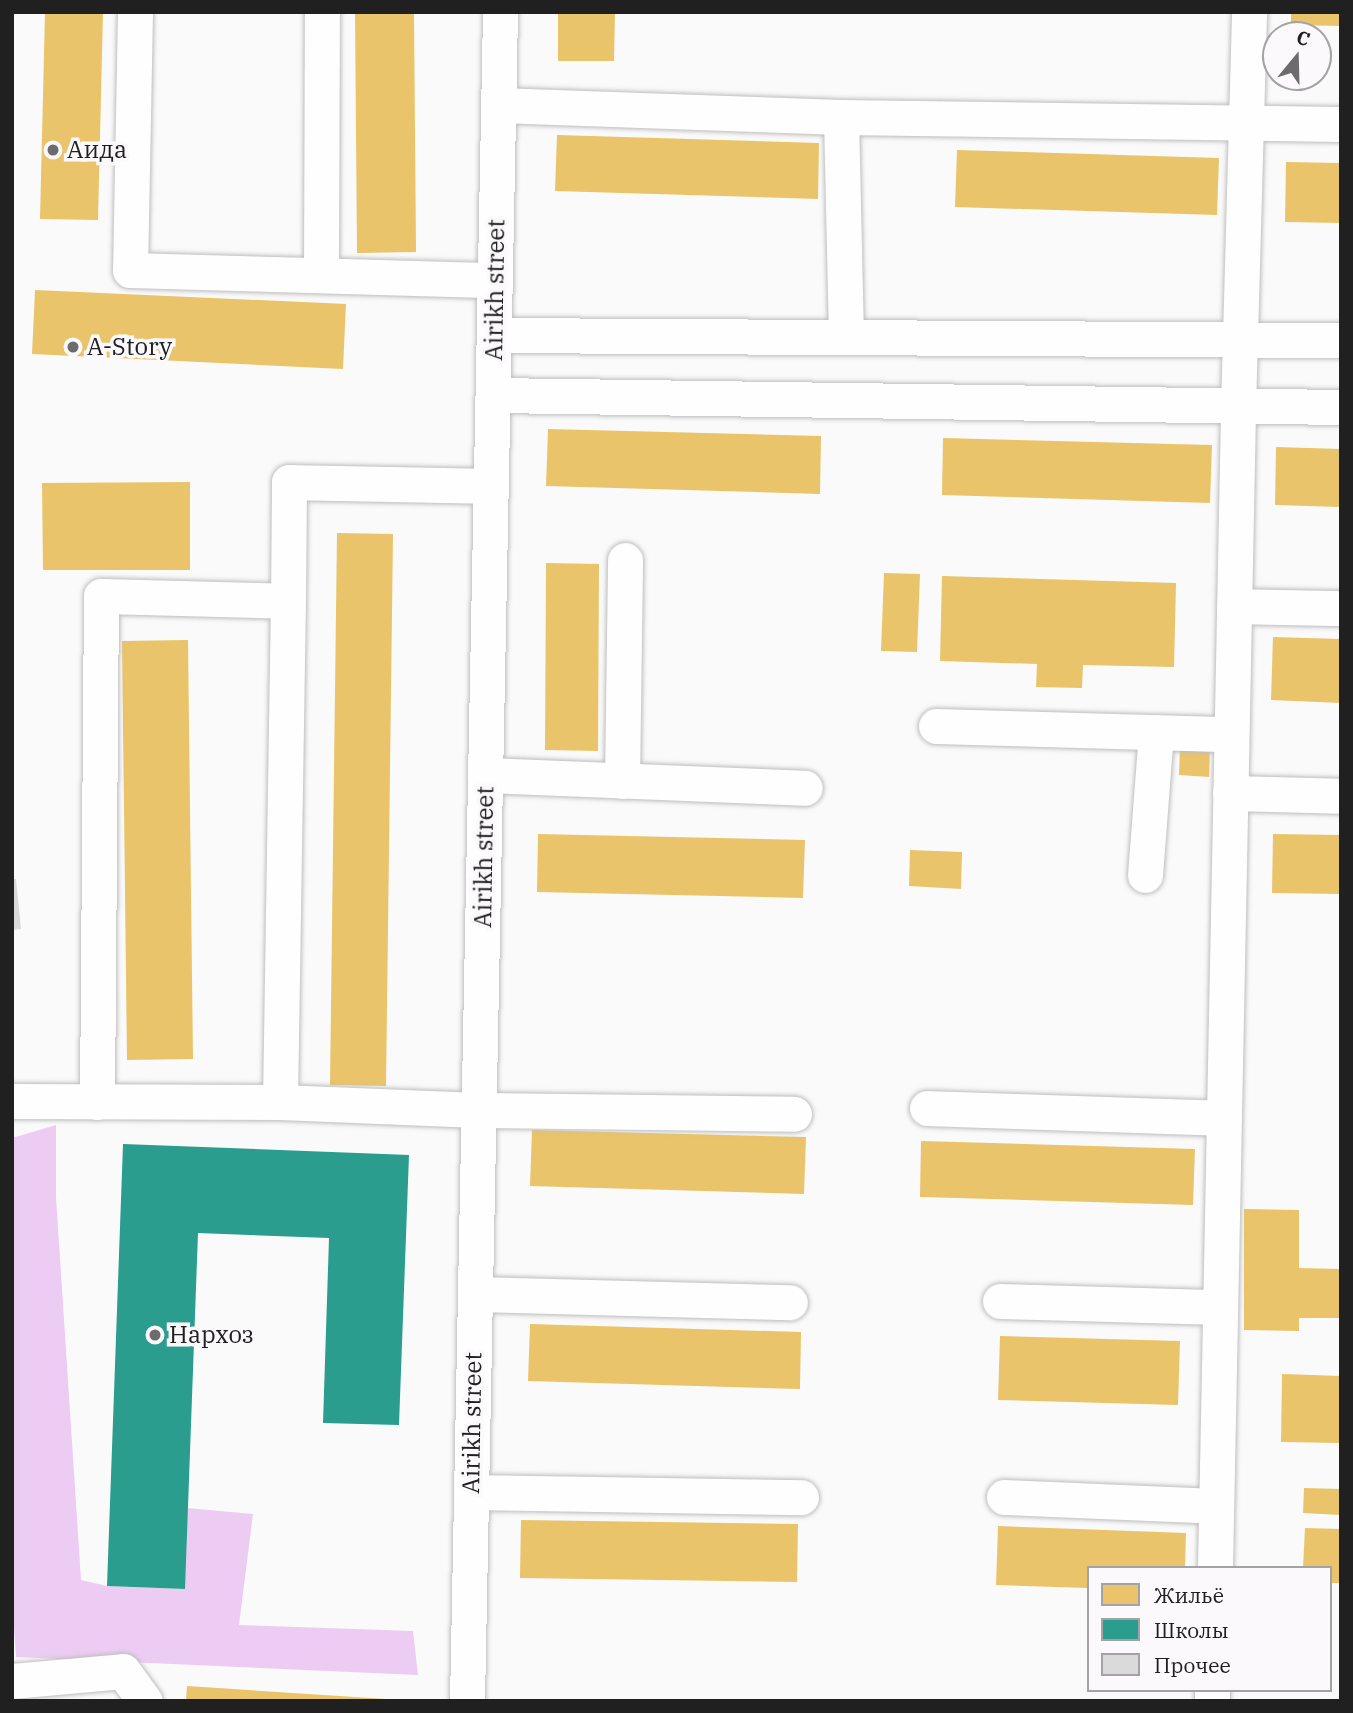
<!DOCTYPE html>
<html>
<head>
<meta charset="utf-8">
<style>
  body { margin:0 }
  #map { position:relative; width:1353px; height:1713px; overflow:hidden; background:#fafafa; font-family:"IBM Plex Serif",serif }
  div>[style] { position:absolute }
  .forest>* { inset:0; background:#edccf4 }
  .homes>* { inset:0; background:#e9c46a }
  .schools>* { inset:0; background:#2a9d8f }
  .building>* { inset:0; background:#dadada }
  .roads { filter:drop-shadow(0 0 2px #bebebe) drop-shadow(0 0 2px #bebebe) }
  .minor>* { height:35px; margin:-17.5px; padding:0 17.5px; transform-origin:17.5px; border-radius:17.5px; background:#fefefe }
  .dots>* { width:19px; height:19px; translate:-50% -50%; box-sizing:border-box; border:4px solid #fbf9fb; border-radius:50% }
  span { translate:-50% -50%; white-space:nowrap; text-align:center; line-height:1.15; -webkit-text-stroke:7px #fbf9fb; paint-order:stroke }
  .poi-label { font-size:24px; color:#212021 }
  .left { translate:0 -50%; text-align:left }
  .street-label { font-size:24px; color:#212021 }
  .frame { position:absolute; inset:0; border:14px solid #212021; pointer-events:none }
  .legend { position:absolute; left:1087px; top:1566px; width:245px; height:126px; box-sizing:border-box; background:#fbf9fb; border:2px solid #a4a2a4; margin:0; padding:9px 12px; list-style:none; font-size:21px; color:#212021 }
  .legend li { display:flex; align-items:center; gap:14px; height:35px }
  .legend b { width:35px; border:2px solid #a4a2a4 }
  .north { position:absolute; left:1262px; top:21px; width:70px; height:70px; box-sizing:border-box; background:#fbf9fb; border:2px solid #a4a2a4; border-radius:50%; rotate:19deg; font-size:19px; font-weight:700; line-height:28px; text-align:center; color:#212021 }
  .north::after { content:''; display:block; margin:auto; width:24px; height:32px; background:#6d6c6d; clip-path:polygon(50% 0,100% 100%,50% 72%,0 100%) }
</style>
</head>
<body>
<div id="map">
  <div class="forest">
    <div style="clip-path:polygon(56px 1125px,56px 1197px,81px 1580px,107px 1586px,184px 1589px,187px 1508px,253px 1514px,239px 1625px,413px 1631px,418px 1675px,16px 1657px,12px 1597px,12px 1138px)"></div>
  </div>
  <div class="homes">
    <div style="clip-path:polygon(45px 12px,103px 12px,98px 220px,40px 219px)"></div>
    <div style="clip-path:polygon(355px 12px,414px 12px,416px 252px,357px 253px)"></div>
    <div style="clip-path:polygon(558px 12px,615px 12px,614px 61px,558px 61px)"></div>
    <div style="clip-path:polygon(1291px 12px,1341px 12px,1341px 26px,1291px 25px)"></div>
    <div style="clip-path:polygon(557px 135px,819px 143px,818px 199px,555px 191px)"></div>
    <div style="clip-path:polygon(957px 150px,1219px 158px,1217px 215px,955px 207px)"></div>
    <div style="clip-path:polygon(1286px 162px,1341px 163px,1341px 223px,1285px 222px)"></div>
    <div style="clip-path:polygon(35px 290px,346px 304px,343px 369px,32px 354px)"></div>
    <div style="clip-path:polygon(548px 429px,821px 436px,820px 494px,546px 486px)"></div>
    <div style="clip-path:polygon(943px 438px,1212px 445px,1210px 503px,942px 495px)"></div>
    <div style="clip-path:polygon(1276px 447px,1341px 449px,1341px 507px,1275px 505px)"></div>
    <div style="clip-path:polygon(190px 482px,190px 570px,43px 570px,42px 483px)"></div>
    <div style="clip-path:polygon(337px 533px,393px 534px,386px 1086px,330px 1085px)"></div>
    <div style="clip-path:polygon(546px 563px,599px 564px,598px 751px,545px 750px)"></div>
    <div style="clip-path:polygon(884px 573px,920px 574px,917px 652px,881px 651px)"></div>
    <div style="clip-path:polygon(942px 576px,1176px 583px,1174px 667px,1083px 665px,1082px 688px,1036px 687px,1037px 664px,940px 661px)"></div>
    <div style="clip-path:polygon(1273px 637px,1341px 639px,1341px 703px,1271px 700px)"></div>
    <div style="clip-path:polygon(188px 640px,193px 1059px,127px 1060px,122px 641px)"></div>
    <div style="clip-path:polygon(1180px 746px,1210px 747px,1209px 777px,1179px 775px)"></div>
    <div style="clip-path:polygon(538px 834px,805px 840px,803px 898px,537px 892px)"></div>
    <div style="clip-path:polygon(1273px 834px,1341px 835px,1341px 894px,1272px 893px)"></div>
    <div style="clip-path:polygon(910px 850px,962px 852px,961px 889px,909px 886px)"></div>
    <div style="clip-path:polygon(532px 1130px,806px 1137px,804px 1194px,530px 1186px)"></div>
    <div style="clip-path:polygon(921px 1141px,1195px 1149px,1193px 1205px,920px 1197px)"></div>
    <div style="clip-path:polygon(1244px 1209px,1299px 1210px,1299px 1268px,1341px 1269px,1341px 1318px,1299px 1318px,1299px 1331px,1244px 1330px)"></div>
    <div style="clip-path:polygon(530px 1324px,801px 1332px,800px 1389px,528px 1381px)"></div>
    <div style="clip-path:polygon(1000px 1336px,1180px 1341px,1178px 1405px,998px 1400px)"></div>
    <div style="clip-path:polygon(1282px 1374px,1341px 1376px,1341px 1443px,1281px 1442px)"></div>
    <div style="clip-path:polygon(1304px 1488px,1341px 1489px,1341px 1515px,1303px 1513px)"></div>
    <div style="clip-path:polygon(521px 1520px,798px 1524px,797px 1582px,520px 1578px)"></div>
    <div style="clip-path:polygon(998px 1526px,1186px 1533px,1185px 1568px,1089px 1568px,1089px 1588px,996px 1585px)"></div>
    <div style="clip-path:polygon(1305px 1528px,1341px 1529px,1341px 1583px,1330px 1583px,1330px 1568px,1303px 1568px)"></div>
    <div style="clip-path:polygon(187px 1686px,386px 1699px,386px 1701px,186px 1701px)"></div>
  </div>
  <div class="schools">
    <div style="clip-path:polygon(123px 1144px,409px 1155px,399px 1425px,323px 1423px,329px 1238px,198px 1233px,185px 1589px,107px 1586px)"></div>
  </div>
  <div class="building">
    <div style="clip-path:polygon(12px 879px,16px 879px,21px 929px,12px 930px)"></div>
  </div>
  <div class="roads">
    <div class="minor">
      <div style="left:135px;top:12px;width:258px;rotate:91.1deg"></div>
      <div style="left:130px;top:270px;width:365px;rotate:1.6deg"></div>
      <div style="left:498px;top:105px;width:343px;rotate:2deg"></div>
      <div style="left:841px;top:117px;width:500px;rotate:0.8deg"></div>
      <div style="left:841px;top:117px;width:219px;rotate:88.7deg"></div>
      <div style="left:321px;top:275px;width:263px;rotate:-89.8deg"></div>
      <div style="left:494px;top:335px;width:847px;rotate:0.34deg"></div>
      <div style="left:493px;top:395px;width:848px;rotate:0.81deg"></div>
      <div style="left:1234px;top:606px;width:107px;rotate:1.1deg"></div>
      <div style="left:936px;top:726px;width:295px;rotate:1.6deg"></div>
      <div style="left:485px;top:775px;width:320px;rotate:2.3deg"></div>
      <div style="left:622px;top:781px;width:221px;rotate:-89.2deg"></div>
      <div style="left:1230px;top:793px;width:111px;rotate:1.5deg"></div>
      <div style="left:1145px;top:875px;width:143px;rotate:-85.6deg"></div>
      <div style="left:12px;top:1101px;width:268px;rotate:0.2deg"></div>
      <div style="left:280px;top:1102px;width:198px;rotate:2.3deg"></div>
      <div style="left:478px;top:1110px;width:316px;rotate:0.7deg"></div>
      <div style="left:97px;top:1102px;width:506px;rotate:-89.55deg"></div>
      <div style="left:101px;top:596px;width:187px;rotate:1.5deg"></div>
      <div style="left:288px;top:601px;width:119px;rotate:-89.5deg"></div>
      <div style="left:289px;top:482px;width:202px;rotate:1.1deg"></div>
      <div style="left:280px;top:1102px;width:501px;rotate:-89.09deg"></div>
      <div style="left:927px;top:1108px;width:297px;rotate:1.9deg"></div>
      <div style="left:475px;top:1294px;width:315px;rotate:1.5deg"></div>
      <div style="left:1000px;top:1301px;width:220px;rotate:1.6deg"></div>
      <div style="left:471px;top:1492px;width:330px;rotate:0.9deg"></div>
      <div style="left:1004px;top:1497px;width:212px;rotate:2.4deg"></div>
      <div style="left:1215px;top:1568px;width:1160px;rotate:-88.86deg"></div>
      <div style="left:1238px;top:408px;width:396px;rotate:-88.4deg"></div>
      <div style="left:12px;top:1681px;width:111px;rotate:-5.1deg"></div>
      <div style="left:123px;top:1671px;width:37px;rotate:54deg"></div>
      <div style="left:467px;top:1701px;width:1689px;rotate:-88.88deg"></div>
      <div style="left:1212px;top:1701px;width:11px;rotate:-90deg"></div>
    </div>
  </div>
  <div class="dots">
    <div style="left:53px;top:150px;background:#6d6c6d"></div>
    <div style="left:73px;top:347px;background:#6d6c6d"></div>
    <div style="left:155px;top:1335px;background:#6d6c6d"></div>
  </div>
  <div class="poi-label">
    <span class="left" style="left:67px;top:150px">Аида</span>
    <span class="left" style="left:87px;top:347px">A-Story</span>
    <span class="left" style="left:169px;top:1335px">Нархоз</span>
  </div>
  <div class="street-label">
    <span style="left:495px;top:290px;rotate:-89deg">Airikh street</span>
    <span style="left:484px;top:857px;rotate:-89deg">Airikh street</span>
    <span style="left:472px;top:1423px;rotate:-89deg">Airikh street</span>
  </div>
  <div class="frame"></div>
  <ul class="legend">
  <li><b style="height:19px;background:#e9c46a"></b>Жильё</li>
  <li><b style="height:19px;background:#2a9d8f"></b>Школы</li>
  <li><b style="height:19px;background:#dadada"></b>Прочее</li>
  </ul>
  <div class="north">С</div>
</div>
</body>
</html>
